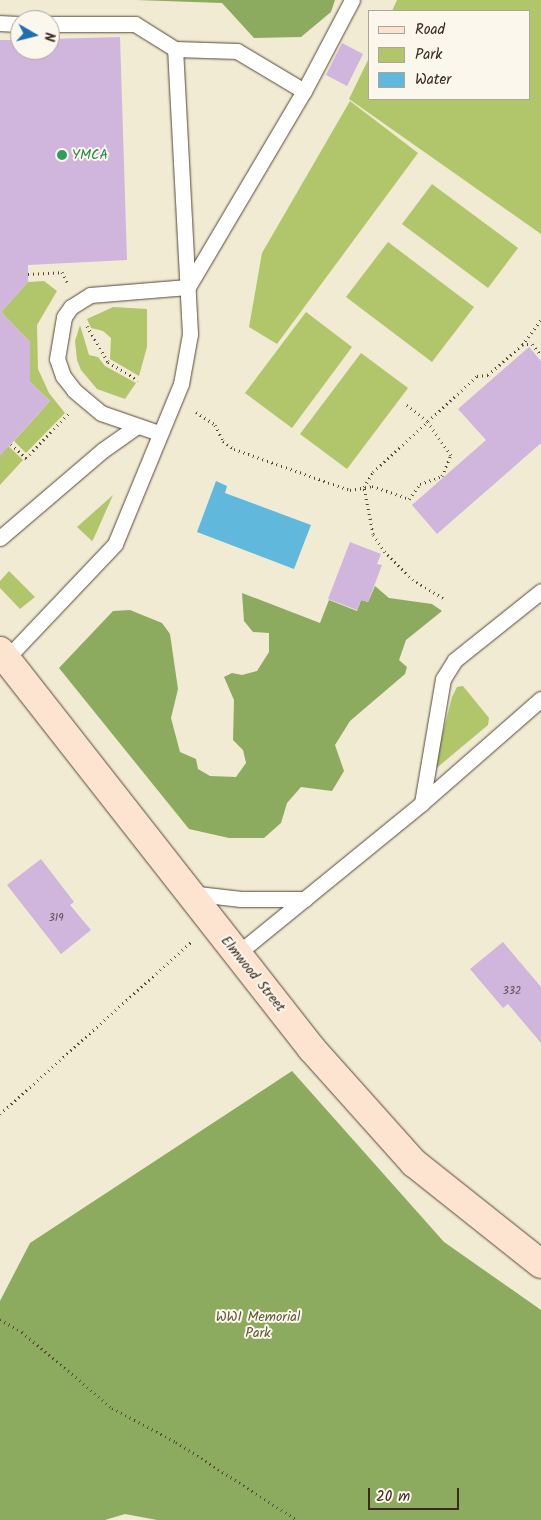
<!DOCTYPE html>
<html>
<head>
<meta charset="utf-8">
<style>
  body { margin:0 }
  #map { position:relative; width:541px; height:1520px; overflow:hidden; background:#f0ebd2; font-family:Kalam,sans-serif }
  div>[style] { position:absolute }
  .green>* { inset:0; background:#b1c66b }
  .forest>* { inset:0; background:#8cab5f }
  .water>* { inset:0; background:#60b8dd }
  .building>* { inset:0; background:#d0b5dd }
  .path>* { height:3px; margin-top:-1.5px; transform-origin:0; background:repeating-linear-gradient(90deg,#564739 0 1px,transparent 0 5px) }
  .roads { filter:drop-shadow(0 0 1px #564739) drop-shadow(0 0 1px #564739) }
  .lane>* { height:15px; margin:-7.5px; padding:0 7.5px; transform-origin:7.5px; border-radius:7.5px; background:#fff }
  .secondary>* { height:28px; margin:-14px; padding:0 14px; transform-origin:14px; border-radius:14px; background:#fde4d0 }
  .dots>* { width:14px; height:14px; translate:-50% -50%; box-sizing:border-box; border:2px solid #fbf7ec; border-radius:50% }
  span { translate:-50% -50%; white-space:nowrap; text-align:center; line-height:1.15; -webkit-text-stroke:4px #fbf7ec; paint-order:stroke }
  .number-label { font-size:11px; color:#604d4e }
  .number-label span { -webkit-text-stroke-width:0 }
  .leisure-label { font-size:14px; color:#27864d }
  .left { translate:0 -50%; text-align:left }
  .street-label { font-size:14px; color:#3b2a1e }
  .park-label { font-size:14px; color:#5e5935 }
  .legend { position:absolute; left:368px; top:10px; width:162px; height:90px; box-sizing:border-box; background:#fbf7ec; border:1px solid #aea59a; margin:0; padding:6px 9px; list-style:none; font-size:15px; color:#3b2a1e }
  .legend li { display:flex; align-items:center; gap:10px; height:25px }
  .legend b { width:25px; border:1px solid #aea59a }
  .north { position:absolute; left:10px; top:10px; width:50px; height:50px; box-sizing:border-box; background:#fbf7ec; border:1px solid #aea59a; border-radius:50%; rotate:98deg; font-size:14px; font-weight:700; line-height:20px; text-align:center; color:#3b2a1e }
  .north::after { content:''; display:block; margin:auto; width:18px; height:22px; background:#1f6fb2; clip-path:polygon(50% 0,100% 100%,50% 72%,0 100%) }
  .scale { position:absolute; left:368px; top:1488px; width:91px; height:22px; box-sizing:border-box; border:2px solid #3b2a1e; border-top:0; padding-left:6px; font-size:15px; line-height:18px; white-space:nowrap; color:#3b2a1e; -webkit-text-stroke:4px #fbf7ec; paint-order:stroke }
</style>
</head>
<body>
<div id="map">
  <div class="green">
    <div style="clip-path:polygon(397px 0,541px 0,541px 234px,349px 99px,370px 56px,370px 99px,530px 99px,530px 11px,392px 11px)"></div>
    <div style="clip-path:polygon(350px 101px,418px 153px,277px 344px,249px 327px,262px 253px)"></div>
    <div style="clip-path:polygon(432px 184px,518px 248px,488px 288px,402px 224px)"></div>
    <div style="clip-path:polygon(388px 242px,474px 307px,432px 362px,346px 297px)"></div>
    <div style="clip-path:polygon(44px 281px,57px 291px,37px 325px,38px 369px,49px 393px,65px 413px,26px 453px,14px 441px,50px 401px,30px 382px,30px 342px,1px 312px,28px 282px)"></div>
    <div style="clip-path:polygon(113px 307px,147px 309px,147px 347px,139px 376px,110px 359px,111px 338px,103px 331px,91px 328px,87px 319px)"></div>
    <div style="clip-path:polygon(306px 312px,352px 347px,292px 428px,245px 393px)"></div>
    <div style="clip-path:polygon(80px 325px,89px 355px,98px 357px,105px 366px,136px 383px,125px 399px,97px 389px,81px 370px,77px 360px,75px 341px)"></div>
    <div style="clip-path:polygon(361px 353px,408px 388px,347px 469px,300px 434px)"></div>
    <div style="clip-path:polygon(0 438px,23px 460px,0 485px)"></div>
    <div style="clip-path:polygon(113px 495px,93px 540px,92px 541px,77px 527px)"></div>
    <div style="clip-path:polygon(9px 571px,35px 597px,20px 609px,0 588px,0 581px)"></div>
    <div style="clip-path:polygon(463px 686px,489px 718px,488px 725px,433px 771px,452px 697px,457px 687px)"></div>
  </div>
  <div class="forest">
    <div style="clip-path:polygon(136px 0,335px 0,331px 12px,301px 37px,254px 38px,222px 3px)"></div>
    <div style="clip-path:polygon(375px 586px,389px 598px,432px 604px,442px 611px,406px 640px,399px 660px,407px 667px,405px 674px,350px 721px,335px 745px,344px 771px,332px 791px,301px 787px,287px 803px,281px 823px,264px 838px,229px 838px,189px 829px,59px 668px,113px 611px,130px 610px,162px 623px,170px 634px,178px 689px,171px 718px,180px 752px,196px 759px,198px 769px,210px 776px,236px 777px,246px 763px,243px 750px,233px 740px,234px 700px,224px 677px,232px 673px,242px 675px,257px 671px,269px 652px,269px 633px,253px 632px,244px 621px,242px 593px,320px 623px,329px 600px,357px 611px,361px 600px,368px 602px)"></div>
    <div style="clip-path:polygon(292px 1071px,444px 1242px,541px 1310px,541px 1520px,157px 1520px,125px 1514px,105px 1520px,0 1520px,0 1301px,30px 1243px)"></div>
  </div>
  <div class="water">
    <div style="clip-path:polygon(216px 481px,227px 486px,225px 493px,311px 525px,294px 569px,197px 532px)"></div>
  </div>
  <div class="building">
    <div style="clip-path:polygon(120px 37px,127px 260px,28px 265px,28px 282px,1px 312px,30px 342px,30px 382px,50px 401px,0 456px,0 40px,20px 40px,20px 50px,50px 50px,50px 39px)"></div>
    <div style="clip-path:polygon(342px 43px,363px 54px,347px 86px,326px 75px)"></div>
    <div style="clip-path:polygon(529px 347px,541px 361px,541px 443px,437px 534px,412px 505px,486px 440px,458px 409px)"></div>
    <div style="clip-path:polygon(350px 542px,381px 554px,377px 564px,382px 565px,368px 602px,361px 600px,357px 610px,328px 599px)"></div>
    <div style="clip-path:polygon(41px 859px,74px 902px,70px 905px,91px 930px,61px 954px,7px 885px)"></div>
    <div style="clip-path:polygon(503px 942px,541px 987px,541px 1043px,508px 1004px,503px 1008px,470px 969px)"></div>
  </div>
  <div class="path">
    <div style="left:28px;top:274px;width:34px;rotate:-3deg"></div>
    <div style="left:62px;top:272px;width:11px;rotate:63deg"></div>
    <div style="left:87px;top:326px;width:42px;rotate:59.7deg"></div>
    <div style="left:108px;top:362px;width:35px;rotate:31deg"></div>
    <div style="left:522px;top:344px;width:10px"></div>
    <div style="left:532px;top:344px;width:14px;rotate:51deg"></div>
    <div style="left:196px;top:412px;width:23px;rotate:34deg"></div>
    <div style="left:215px;top:425px;width:18px;rotate:63deg"></div>
    <div style="left:223px;top:441px;width:14px;rotate:36deg"></div>
    <div style="left:234px;top:449px;width:123px;rotate:19.5deg"></div>
    <div style="left:350px;top:490px;width:22px;rotate:-10deg"></div>
    <div style="left:372px;top:486px;width:39px;rotate:19deg"></div>
    <div style="left:409px;top:499px;width:19px;rotate:-54deg"></div>
    <div style="left:420px;top:484px;width:23px;rotate:-20deg"></div>
    <div style="left:442px;top:476px;width:23px;rotate:-67deg"></div>
    <div style="left:451px;top:455px;width:42px;rotate:-125.2deg"></div>
    <div style="left:427px;top:421px;width:29px;rotate:-142deg"></div>
    <div style="left:11px;top:444px;width:21px;rotate:43deg"></div>
    <div style="left:26px;top:458px;width:61px;rotate:-46.3deg"></div>
    <div style="left:443px;top:598px;width:35px;rotate:-149deg"></div>
    <div style="left:413px;top:580px;width:40px;rotate:-135deg"></div>
    <div style="left:385px;top:552px;width:22px;rotate:-124deg"></div>
    <div style="left:373px;top:534px;width:48px;rotate:-100.8deg"></div>
    <div style="left:364px;top:487px;width:17px;rotate:-59deg"></div>
    <div style="left:373px;top:472px;width:142px;rotate:-42.7deg"></div>
    <div style="left:477px;top:376px;width:11px;rotate:-5deg"></div>
    <div style="left:488px;top:375px;width:45px;rotate:-41.4deg"></div>
    <div style="left:522px;top:345px;width:31px;rotate:-53deg"></div>
    <div style="left:0;top:1114px;width:257px;rotate:-42deg"></div>
    <div style="left:0;top:1319px;width:26px;rotate:31deg"></div>
    <div style="left:22px;top:1332px;width:118px;rotate:40.2deg"></div>
    <div style="left:112px;top:1408px;width:72px;rotate:28deg"></div>
    <div style="left:176px;top:1442px;width:144px;rotate:32.8deg"></div>
  </div>
  <div class="roads">
    <div class="lane">
      <div style="left:0;top:23px;width:20px;rotate:3deg"></div>
      <div style="left:304px;top:91px;width:103px;rotate:-62.2deg"></div>
      <div style="left:159px;top:433px;width:61px;rotate:-161deg"></div>
      <div style="left:101px;top:413px;width:35px;rotate:-140deg"></div>
      <div style="left:74px;top:390px;width:18px;rotate:-128deg"></div>
      <div style="left:63px;top:376px;width:18px;rotate:-109deg"></div>
      <div style="left:57px;top:359px;width:43px;rotate:-80.5deg"></div>
      <div style="left:64px;top:317px;width:12px;rotate:-55deg"></div>
      <div style="left:71px;top:307px;width:22px;rotate:-32deg"></div>
      <div style="left:90px;top:295px;width:98px;rotate:-4.7deg"></div>
      <div style="left:188px;top:287px;width:228px;rotate:-59.4deg"></div>
      <div style="left:304px;top:91px;width:78px;rotate:-149.2deg"></div>
      <div style="left:237px;top:51px;width:62px;rotate:-178.2deg"></div>
      <div style="left:0;top:538px;width:135px;rotate:-40.5deg"></div>
      <div style="left:103px;top:450px;width:42px;rotate:-35.2deg"></div>
      <div style="left:6px;top:659px;width:158px;rotate:-46.5deg"></div>
      <div style="left:115px;top:544px;width:173px;rotate:-67.6deg"></div>
      <div style="left:181px;top:384px;width:51px;rotate:-79.8deg"></div>
      <div style="left:190px;top:334px;width:285px;rotate:-93deg"></div>
      <div style="left:175px;top:49px;width:47px;rotate:-148deg"></div>
      <div style="left:135px;top:24px;width:85px;rotate:180deg"></div>
      <div style="left:422px;top:803px;width:126px;rotate:-80.4deg"></div>
      <div style="left:443px;top:679px;width:22px;rotate:-58deg"></div>
      <div style="left:455px;top:660px;width:110px;rotate:-38.7deg"></div>
      <div style="left:189px;top:893px;width:52px;rotate:6.6deg"></div>
      <div style="left:241px;top:899px;width:64px"></div>
      <div style="left:237px;top:954px;width:239px;rotate:-39.2deg"></div>
      <div style="left:422px;top:803px;width:158px;rotate:-41.2deg"></div>
    </div>
    <div class="secondary">
      <div style="left:0;top:651px;width:506px;rotate:51.91deg"></div>
      <div style="left:312px;top:1049px;width:153px;rotate:48.2deg"></div>
      <div style="left:414px;top:1163px;width:162px;rotate:38.5deg"></div>
    </div>
  </div>
  <div class="dots">
    <div style="left:62px;top:155px;background:#2e9e5b"></div>
  </div>
  <div class="number-label">
    <span style="left:56px;top:918px">319</span>
    <span style="left:512px;top:991px">332</span>
  </div>
  <div class="leisure-label">
    <span class="left" style="left:72px;top:155px">YMCA</span>
  </div>
  <div class="street-label">
    <span style="left:253px;top:974px;rotate:51deg">Elmwood Street</span>
  </div>
  <div class="park-label">
    <span style="left:258px;top:1325px">WWI Memorial<br>Park</span>
  </div>
  <ul class="legend">
  <li><b style="height:6px;background:#fde4d0"></b>Road</li>
  <li><b style="height:14px;background:#b1c66b"></b>Park</li>
  <li><b style="height:14px;background:#60b8dd"></b>Water</li>
  </ul>
  <div class="north">N</div>
  <div class="scale">20 m</div>
</div>
</body>
</html>
